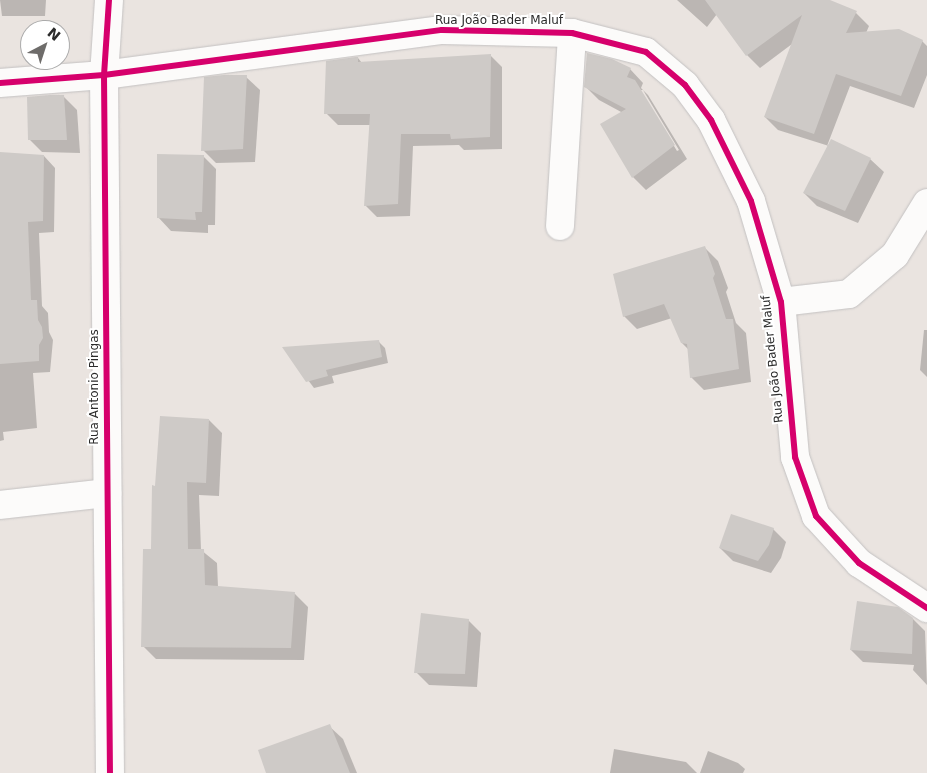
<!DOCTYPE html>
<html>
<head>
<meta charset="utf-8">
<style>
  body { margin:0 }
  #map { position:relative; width:927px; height:773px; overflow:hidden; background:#eae4e0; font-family:"DejaVu Sans",sans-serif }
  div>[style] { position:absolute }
  .shadow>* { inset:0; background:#0003 }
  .building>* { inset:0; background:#cecac7 }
  .roads { filter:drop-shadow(0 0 1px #c3c1c1) drop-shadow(0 0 1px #c3c1c1) }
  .minor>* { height:28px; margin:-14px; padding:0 14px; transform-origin:14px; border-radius:14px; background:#fcfbfa }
  .cycleway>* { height:6px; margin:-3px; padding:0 3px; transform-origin:3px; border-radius:3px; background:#d6006c }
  span { translate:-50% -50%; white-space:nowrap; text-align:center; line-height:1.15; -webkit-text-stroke:4px #fff; paint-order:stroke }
  .street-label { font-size:12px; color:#2b2b2b }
  .north { position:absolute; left:20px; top:20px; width:50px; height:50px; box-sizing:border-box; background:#fff; border:1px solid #aaa; border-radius:50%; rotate:40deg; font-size:14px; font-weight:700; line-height:20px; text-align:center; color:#2b2b2b }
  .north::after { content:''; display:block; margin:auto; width:18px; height:22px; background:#6e6c6a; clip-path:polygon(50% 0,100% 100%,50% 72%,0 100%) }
</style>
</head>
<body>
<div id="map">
  <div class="shadow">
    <div style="clip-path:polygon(0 0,46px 0,45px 16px,2px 16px)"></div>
    <div style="clip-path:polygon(677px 0,826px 0,856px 13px,869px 26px,866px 33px,922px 41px,927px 46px,927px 75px,914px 108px,850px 86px,827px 146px,870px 159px,884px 172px,858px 223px,817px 206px,804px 193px,829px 146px,778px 130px,765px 117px,792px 44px,760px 68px,747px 55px,717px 14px,707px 27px)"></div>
    <div style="clip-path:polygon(490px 55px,502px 67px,502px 149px,464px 150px,459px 145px,413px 146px,410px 216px,377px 217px,365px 205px,370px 125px,338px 125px,326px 113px,358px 58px,362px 63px)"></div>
    <div style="clip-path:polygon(evenodd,630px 69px,643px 83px,641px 88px,648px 95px,687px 159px,646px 190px,633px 177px,623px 113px,599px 100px,586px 87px,630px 69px,640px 90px,643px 90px,679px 150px,677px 151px,640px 90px)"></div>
    <div style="clip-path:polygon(246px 77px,260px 90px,255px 162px,216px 163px,203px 150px)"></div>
    <div style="clip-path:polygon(64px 97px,77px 110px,80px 153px,42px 152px,29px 139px)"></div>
    <div style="clip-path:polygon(0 153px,44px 156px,55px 168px,54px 232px,39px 233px,42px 306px,48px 313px,49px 332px,53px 340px,50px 372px,33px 373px,37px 428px,3px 432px,4px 440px,0 441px)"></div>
    <div style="clip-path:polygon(203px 156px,216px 169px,215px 225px,208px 225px,208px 233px,171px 231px,158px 217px)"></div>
    <div style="clip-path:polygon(705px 248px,718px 261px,728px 288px,726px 292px,736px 323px,746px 333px,751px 382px,704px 390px,691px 377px,689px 350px,682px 343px,672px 318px,637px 329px,624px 316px)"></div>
    <div style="clip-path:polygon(924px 330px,927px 330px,927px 377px,920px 370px)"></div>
    <div style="clip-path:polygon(379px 342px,385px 348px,388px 363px,332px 376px,334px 383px,314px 388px,284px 348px)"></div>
    <div style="clip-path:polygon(209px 420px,222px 433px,219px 496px,199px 495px,201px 550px,217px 563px,218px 587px,295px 594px,308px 607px,304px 660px,156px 659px,143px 646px,157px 487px)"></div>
    <div style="clip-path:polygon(773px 529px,786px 542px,781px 558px,771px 573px,733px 561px,720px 548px)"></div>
    <div style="clip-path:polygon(913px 619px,925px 631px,927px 685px,913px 670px,914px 665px,863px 662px,851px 650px)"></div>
    <div style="clip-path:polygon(468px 620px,481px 633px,477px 687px,429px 685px,416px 672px)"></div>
    <div style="clip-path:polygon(329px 726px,343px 739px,357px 773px,268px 773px)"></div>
    <div style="clip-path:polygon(614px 749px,686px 762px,697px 773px,610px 773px)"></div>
    <div style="clip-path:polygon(708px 751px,738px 763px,745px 769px,743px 773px,700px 773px)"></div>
  </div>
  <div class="building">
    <div style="clip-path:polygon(705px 0,830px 0,857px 11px,846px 33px,899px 29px,923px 40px,901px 96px,836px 74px,814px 134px,764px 117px,802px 15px,746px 56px)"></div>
    <div style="clip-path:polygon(587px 53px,612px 59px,631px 68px,627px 77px,635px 80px,675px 145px,632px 178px,600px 124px,626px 109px,584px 87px)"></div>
    <div style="clip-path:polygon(491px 54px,490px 137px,451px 139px,450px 134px,401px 134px,398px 204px,364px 206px,370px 114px,324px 114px,326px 61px,356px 57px,358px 57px,358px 62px)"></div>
    <div style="clip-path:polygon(224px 75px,247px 75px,243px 149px,201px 151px,204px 77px)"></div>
    <div style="clip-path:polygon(50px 95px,64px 95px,67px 140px,28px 140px,27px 97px)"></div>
    <div style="clip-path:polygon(831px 139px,871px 158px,845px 211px,803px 193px)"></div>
    <div style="clip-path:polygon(0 152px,44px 155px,43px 221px,28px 222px,31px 300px,37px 300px,38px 320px,42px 327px,43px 338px,39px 345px,39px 361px,0 364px)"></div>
    <div style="clip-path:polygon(157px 154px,204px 155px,202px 212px,195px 212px,196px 220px,157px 218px)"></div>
    <div style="clip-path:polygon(705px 246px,715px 274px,713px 278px,726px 319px,733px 319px,739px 369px,690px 378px,687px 344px,681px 343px,664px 304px,623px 317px,613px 274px)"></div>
    <div style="clip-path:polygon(379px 340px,382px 357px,326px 370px,328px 376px,306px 382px,282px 347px)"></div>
    <div style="clip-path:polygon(160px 416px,209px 419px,206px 483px,187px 482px,188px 549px,204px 549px,205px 585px,295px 592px,291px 648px,141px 647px,143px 549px,151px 549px,152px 485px,155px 486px)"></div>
    <div style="clip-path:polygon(731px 514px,774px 528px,769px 545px,758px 561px,719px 548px)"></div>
    <div style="clip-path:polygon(857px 601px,898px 607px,913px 618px,912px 654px,850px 650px)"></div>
    <div style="clip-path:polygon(421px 613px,469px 619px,465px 674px,414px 673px)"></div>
    <div style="clip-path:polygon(330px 724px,350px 773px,266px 773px,258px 750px)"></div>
  </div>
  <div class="roads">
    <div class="minor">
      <div style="left:109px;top:0;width:75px;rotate:93.8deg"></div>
      <div style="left:104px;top:75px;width:698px;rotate:89.51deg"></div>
      <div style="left:0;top:83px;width:104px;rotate:-4.4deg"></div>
      <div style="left:104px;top:75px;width:341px;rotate:-7.6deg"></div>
      <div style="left:442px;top:30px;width:130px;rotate:1.3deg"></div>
      <div style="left:572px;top:33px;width:76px;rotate:14.4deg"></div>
      <div style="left:646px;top:52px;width:51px;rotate:40.2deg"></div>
      <div style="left:685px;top:85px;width:44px;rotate:53.4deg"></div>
      <div style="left:711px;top:120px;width:90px;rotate:63.7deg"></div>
      <div style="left:751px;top:201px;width:105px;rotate:73.5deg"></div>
      <div style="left:781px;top:302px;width:156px;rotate:84.8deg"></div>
      <div style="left:795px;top:457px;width:63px;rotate:70.4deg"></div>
      <div style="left:816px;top:516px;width:64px;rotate:47.5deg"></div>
      <div style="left:859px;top:563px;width:82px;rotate:33.5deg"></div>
      <div style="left:560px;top:226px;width:193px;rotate:-86.4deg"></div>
      <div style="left:781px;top:302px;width:68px;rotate:-6.7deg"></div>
      <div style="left:849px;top:294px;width:60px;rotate:-40.3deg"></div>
      <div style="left:895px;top:255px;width:61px;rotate:-58.4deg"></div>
      <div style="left:0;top:505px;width:108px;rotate:-6.4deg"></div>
    </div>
  </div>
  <div class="cycleway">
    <div style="left:109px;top:0;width:75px;rotate:93.8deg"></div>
    <div style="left:104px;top:75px;width:698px;rotate:89.51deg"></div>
    <div style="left:0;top:83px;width:104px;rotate:-4.4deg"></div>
    <div style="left:104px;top:75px;width:341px;rotate:-7.6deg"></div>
    <div style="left:442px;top:30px;width:130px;rotate:1.3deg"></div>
    <div style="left:572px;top:33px;width:76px;rotate:14.4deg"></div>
    <div style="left:646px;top:52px;width:51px;rotate:40.2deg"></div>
    <div style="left:685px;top:85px;width:44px;rotate:53.4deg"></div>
    <div style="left:711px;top:120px;width:90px;rotate:63.7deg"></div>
    <div style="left:751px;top:201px;width:105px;rotate:73.5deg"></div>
    <div style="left:781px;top:302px;width:156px;rotate:84.8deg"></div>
    <div style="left:795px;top:457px;width:63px;rotate:70.4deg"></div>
    <div style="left:816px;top:516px;width:64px;rotate:47.5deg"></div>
    <div style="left:859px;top:563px;width:82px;rotate:33.5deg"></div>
  </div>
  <div class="street-label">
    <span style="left:499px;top:21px">Rua João Bader Maluf</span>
    <span style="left:773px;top:359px;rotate:-96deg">Rua João Bader Maluf</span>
    <span style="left:95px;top:387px;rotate:-90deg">Rua Antonio Pingas</span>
  </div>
  <div class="north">N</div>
</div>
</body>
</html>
